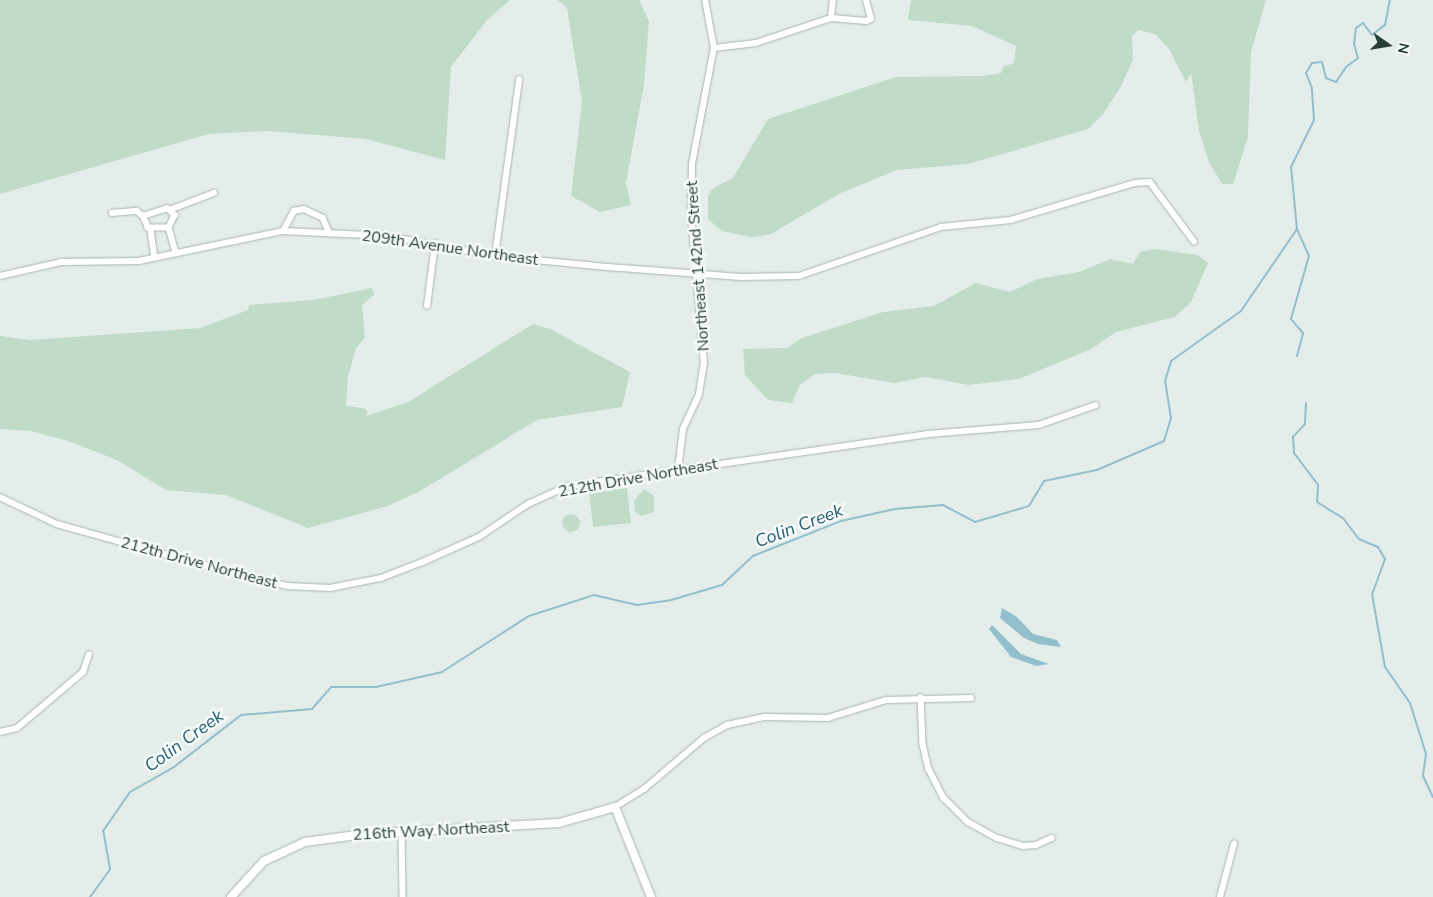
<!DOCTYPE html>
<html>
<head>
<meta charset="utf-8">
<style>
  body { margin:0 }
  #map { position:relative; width:1433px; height:897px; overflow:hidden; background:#e5edea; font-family:"Nunito Sans",sans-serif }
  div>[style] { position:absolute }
  .green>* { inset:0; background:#c0dcc9 }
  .round { border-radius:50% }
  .water>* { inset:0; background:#92bfcc }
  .stream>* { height:2px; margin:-1px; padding:0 1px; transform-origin:1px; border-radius:1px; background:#92bfcc }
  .roads { filter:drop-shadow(0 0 1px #a8b5b1) drop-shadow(0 0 1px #a8b5b1) }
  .street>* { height:5.5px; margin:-2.75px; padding:0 2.75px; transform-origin:2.75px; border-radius:2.75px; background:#fff }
  .secondary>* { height:8px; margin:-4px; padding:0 4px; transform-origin:4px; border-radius:4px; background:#fff }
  span { translate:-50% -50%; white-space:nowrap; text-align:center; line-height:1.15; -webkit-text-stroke:5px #f5f9f7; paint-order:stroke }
  .street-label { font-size:16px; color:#263d38 }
  .water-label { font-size:18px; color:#256174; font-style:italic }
  .north { position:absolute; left:1363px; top:20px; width:50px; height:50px; -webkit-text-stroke:4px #f5f9f7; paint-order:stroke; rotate:103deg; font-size:14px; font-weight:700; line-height:20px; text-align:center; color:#263d38 }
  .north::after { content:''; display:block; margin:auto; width:18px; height:22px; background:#263d38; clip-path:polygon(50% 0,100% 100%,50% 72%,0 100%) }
</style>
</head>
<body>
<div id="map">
  <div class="green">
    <div style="clip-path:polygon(0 0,510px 0,487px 20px,451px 67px,445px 160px,366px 139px,267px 131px,209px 134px,0 194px)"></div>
    <div style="clip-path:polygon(558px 0,639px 0,649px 21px,644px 85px,626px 183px,631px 205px,600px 212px,571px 196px,582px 102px,567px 8px)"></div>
    <div style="clip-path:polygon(911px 0,1266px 0,1251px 52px,1248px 137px,1233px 184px,1222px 184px,1209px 162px,1199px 131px,1191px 73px,1186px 82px,1169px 49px,1155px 34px,1139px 30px,1132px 36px,1133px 60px,1120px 88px,1103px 114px,1088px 129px,968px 164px,897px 170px,841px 193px,769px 235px,751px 237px,722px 231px,708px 219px,708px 196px,713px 188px,733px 178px,768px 119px,896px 77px,983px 76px,1001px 73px,1003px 67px,1014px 63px,1016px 46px,972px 26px,908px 20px)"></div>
    <div style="clip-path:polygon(1155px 249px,1198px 255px,1208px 263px,1191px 302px,1175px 317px,1116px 332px,1091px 349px,1019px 379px,969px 385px,925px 377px,894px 383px,835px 373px,815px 374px,800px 385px,792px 403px,768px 400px,745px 375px,743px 349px,787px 348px,802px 338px,883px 312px,934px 306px,976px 283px,1010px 292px,1037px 279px,1079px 272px,1110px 259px,1133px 264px,1140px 252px)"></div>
    <div style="clip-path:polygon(372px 288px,374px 295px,362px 305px,365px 338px,356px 348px,348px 377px,346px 406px,363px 408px,368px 411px,366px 416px,408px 402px,533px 324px,550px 329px,630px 372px,622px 407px,537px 420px,420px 491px,388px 506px,308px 528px,226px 495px,166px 490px,117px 460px,68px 441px,31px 431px,0 429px,0 336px,30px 340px,200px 328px,248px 310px,249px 305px,313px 300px)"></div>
    <div style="clip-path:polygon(627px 488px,631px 523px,593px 527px,589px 492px)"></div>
    <div style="clip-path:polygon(644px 489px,654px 496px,654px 512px,641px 516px,635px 512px,634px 501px)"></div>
    <div class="round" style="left:562px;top:514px;width:18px;height:18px"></div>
  </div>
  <div class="water">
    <div style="clip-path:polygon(1002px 608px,1017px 617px,1033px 634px,1057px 640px,1061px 647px,1038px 644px,1024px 638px,1000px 618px)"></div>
    <div style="clip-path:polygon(992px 625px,1021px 654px,1049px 664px,1036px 666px,1011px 657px,989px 629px)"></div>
  </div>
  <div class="stream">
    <div style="left:1297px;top:356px;width:24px;rotate:-75deg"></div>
    <div style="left:1303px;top:333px;width:18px;rotate:-131deg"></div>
    <div style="left:1291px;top:319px;width:66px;rotate:-74.1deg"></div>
    <div style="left:1309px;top:256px;width:30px;rotate:-114deg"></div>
    <div style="left:1297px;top:229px;width:62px;rotate:-95.5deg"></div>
    <div style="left:1291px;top:167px;width:52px;rotate:-63.9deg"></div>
    <div style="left:1314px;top:120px;width:32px;rotate:-94deg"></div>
    <div style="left:1312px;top:88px;width:16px;rotate:-112deg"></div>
    <div style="left:1306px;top:73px;width:12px;rotate:-59deg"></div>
    <div style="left:1312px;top:63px;width:10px;rotate:-6deg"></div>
    <div style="left:1322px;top:62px;width:16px;rotate:76deg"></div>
    <div style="left:1326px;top:78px;width:11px;rotate:22deg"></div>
    <div style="left:1336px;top:82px;width:18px;rotate:-56deg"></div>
    <div style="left:1346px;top:67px;width:15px;rotate:-37deg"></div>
    <div style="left:1358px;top:58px;width:15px;rotate:-106deg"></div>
    <div style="left:1354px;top:44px;width:16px;rotate:-83deg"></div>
    <div style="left:1356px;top:28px;width:9px;rotate:-36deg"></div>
    <div style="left:1363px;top:23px;width:15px;rotate:53deg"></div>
    <div style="left:1372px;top:35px;width:16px;rotate:-38deg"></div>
    <div style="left:1385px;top:25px;width:25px;rotate:-79deg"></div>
    <div style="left:1306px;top:403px;width:21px;rotate:93deg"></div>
    <div style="left:1305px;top:424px;width:18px;rotate:133deg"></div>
    <div style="left:1293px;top:437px;width:16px;rotate:86deg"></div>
    <div style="left:1294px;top:453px;width:40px;rotate:53deg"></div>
    <div style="left:1318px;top:485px;width:17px;rotate:93deg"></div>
    <div style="left:1317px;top:502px;width:31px;rotate:32deg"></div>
    <div style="left:1343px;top:518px;width:26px;rotate:53deg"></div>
    <div style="left:1359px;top:539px;width:21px;rotate:23deg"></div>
    <div style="left:1378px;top:547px;width:14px;rotate:60deg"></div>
    <div style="left:1385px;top:559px;width:37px;rotate:110deg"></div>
    <div style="left:1372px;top:594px;width:74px;rotate:79.9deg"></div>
    <div style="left:1385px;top:667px;width:44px;rotate:55.2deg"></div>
    <div style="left:1410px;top:703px;width:53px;rotate:72.6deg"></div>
    <div style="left:1426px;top:754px;width:22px;rotate:98deg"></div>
    <div style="left:1423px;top:776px;width:23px;rotate:65deg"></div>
    <div style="left:90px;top:897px;width:34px;rotate:-54deg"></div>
    <div style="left:110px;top:869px;width:39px;rotate:-100deg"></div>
    <div style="left:103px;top:831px;width:47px;rotate:-55.3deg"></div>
    <div style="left:130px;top:792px;width:51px;rotate:-29.6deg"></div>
    <div style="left:174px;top:767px;width:85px;rotate:-37.8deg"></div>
    <div style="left:241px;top:715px;width:71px;rotate:-4.8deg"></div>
    <div style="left:312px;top:709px;width:29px;rotate:-49deg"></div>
    <div style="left:331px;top:687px;width:45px"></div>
    <div style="left:376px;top:687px;width:68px;rotate:-12.8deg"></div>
    <div style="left:442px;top:672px;width:103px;rotate:-32.8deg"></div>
    <div style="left:529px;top:616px;width:68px;rotate:-17.9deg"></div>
    <div style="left:594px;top:595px;width:44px;rotate:13.1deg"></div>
    <div style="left:637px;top:605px;width:34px;rotate:-8deg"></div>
    <div style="left:671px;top:600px;width:53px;rotate:-16.4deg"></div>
    <div style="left:722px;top:585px;width:42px;rotate:-43.1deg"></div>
    <div style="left:753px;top:556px;width:95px;rotate:-21.7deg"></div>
    <div style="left:841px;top:521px;width:55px;rotate:-12.5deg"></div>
    <div style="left:895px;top:509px;width:48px;rotate:-4.8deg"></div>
    <div style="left:943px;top:505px;width:36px;rotate:28deg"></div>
    <div style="left:975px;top:522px;width:56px;rotate:-16.5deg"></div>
    <div style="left:1029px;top:506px;width:29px;rotate:-59deg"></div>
    <div style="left:1044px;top:481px;width:54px;rotate:-11.7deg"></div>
    <div style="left:1097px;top:470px;width:73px;rotate:-23.4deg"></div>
    <div style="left:1164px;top:441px;width:24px;rotate:-73deg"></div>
    <div style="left:1171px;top:418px;width:37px;rotate:-99deg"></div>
    <div style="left:1165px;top:381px;width:21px;rotate:-73deg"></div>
    <div style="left:1171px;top:361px;width:86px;rotate:-35.5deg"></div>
    <div style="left:1241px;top:311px;width:99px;rotate:-55.7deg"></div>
  </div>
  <div class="roads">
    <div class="street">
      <div style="left:831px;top:18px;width:18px;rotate:-84deg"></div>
      <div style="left:714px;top:48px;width:42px;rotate:-6.8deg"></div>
      <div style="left:756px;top:43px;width:79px;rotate:-18.4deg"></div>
      <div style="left:831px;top:18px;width:35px;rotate:5deg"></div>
      <div style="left:866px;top:21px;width:5px;rotate:-22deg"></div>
      <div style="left:871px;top:19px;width:20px;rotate:-105deg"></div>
      <div style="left:167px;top:208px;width:11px;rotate:41deg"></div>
      <div style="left:175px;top:215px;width:14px;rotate:115deg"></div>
      <div style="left:169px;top:228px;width:21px;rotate:180deg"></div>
      <div style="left:148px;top:228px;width:13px;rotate:-113deg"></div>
      <div style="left:143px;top:216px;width:25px;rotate:-18deg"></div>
      <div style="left:172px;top:209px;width:45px;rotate:-20.9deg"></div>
      <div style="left:112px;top:213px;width:25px;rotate:-5deg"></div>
      <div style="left:137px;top:211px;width:8px;rotate:40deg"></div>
      <div style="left:169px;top:228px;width:26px;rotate:74deg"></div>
      <div style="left:151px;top:230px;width:28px;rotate:82deg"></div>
      <div style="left:283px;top:231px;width:23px;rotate:-61deg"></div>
      <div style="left:294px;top:211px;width:10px;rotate:-11deg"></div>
      <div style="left:304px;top:209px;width:21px;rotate:25deg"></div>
      <div style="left:323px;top:218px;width:17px;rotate:66deg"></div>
      <div style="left:495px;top:256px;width:178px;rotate:-82.2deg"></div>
      <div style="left:0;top:276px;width:63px;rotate:-12.9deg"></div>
      <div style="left:61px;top:262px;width:78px;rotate:-0.7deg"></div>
      <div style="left:139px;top:261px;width:147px;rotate:-11.8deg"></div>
      <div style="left:283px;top:231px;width:105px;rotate:2.7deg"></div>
      <div style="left:388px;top:236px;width:109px;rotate:10.6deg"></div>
      <div style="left:495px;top:256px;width:114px;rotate:5.6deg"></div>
      <div style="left:608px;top:267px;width:133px;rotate:4.3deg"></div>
      <div style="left:741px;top:277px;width:58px;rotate:-1deg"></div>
      <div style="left:799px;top:276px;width:150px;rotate:-19deg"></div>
      <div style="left:941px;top:227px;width:70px;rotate:-5.7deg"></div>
      <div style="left:1011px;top:220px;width:129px;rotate:-16.6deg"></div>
      <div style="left:1135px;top:183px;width:15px;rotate:-4deg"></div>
      <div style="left:1150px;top:182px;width:74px;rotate:53.3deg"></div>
      <div style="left:427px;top:306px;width:63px;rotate:-82.6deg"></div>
      <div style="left:678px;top:470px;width:41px;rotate:-83deg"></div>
      <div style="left:683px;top:429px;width:38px;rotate:-65deg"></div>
      <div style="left:699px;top:394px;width:30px;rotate:-81deg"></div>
      <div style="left:704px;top:364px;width:149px;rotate:-95deg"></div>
      <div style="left:691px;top:216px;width:52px;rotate:-88.9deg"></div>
      <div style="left:692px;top:164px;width:118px;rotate:-79.3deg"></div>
      <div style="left:714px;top:48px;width:49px;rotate:-100.6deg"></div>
      <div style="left:0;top:497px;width:63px;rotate:25.3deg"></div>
      <div style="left:57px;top:524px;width:197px;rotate:15.6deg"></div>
      <div style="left:247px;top:577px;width:42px;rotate:12.4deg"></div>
      <div style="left:288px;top:586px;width:42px;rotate:2.7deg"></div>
      <div style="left:330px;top:588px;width:52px;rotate:-11.1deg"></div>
      <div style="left:381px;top:578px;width:47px;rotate:-21.1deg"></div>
      <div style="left:425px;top:561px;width:59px;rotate:-24deg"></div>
      <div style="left:479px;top:537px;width:59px;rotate:-34deg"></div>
      <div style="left:528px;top:504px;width:44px;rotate:-24.2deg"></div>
      <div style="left:568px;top:486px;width:364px;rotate:-8.2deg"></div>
      <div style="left:928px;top:434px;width:111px;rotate:-4.6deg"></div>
      <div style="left:1039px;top:425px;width:60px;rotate:-19.3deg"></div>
      <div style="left:921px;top:697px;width:47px;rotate:87.6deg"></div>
      <div style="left:923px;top:744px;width:26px;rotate:77deg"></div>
      <div style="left:929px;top:769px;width:33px;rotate:63deg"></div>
      <div style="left:944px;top:798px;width:34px;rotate:45deg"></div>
      <div style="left:968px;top:822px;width:33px;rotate:29deg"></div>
      <div style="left:997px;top:838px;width:27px;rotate:17deg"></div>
      <div style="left:1023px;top:846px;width:13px;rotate:-4deg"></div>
      <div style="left:1036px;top:845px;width:17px;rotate:-24deg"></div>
      <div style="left:0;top:732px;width:17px;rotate:-13deg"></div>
      <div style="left:17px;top:728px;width:87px;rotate:-40.3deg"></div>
      <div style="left:83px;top:672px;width:18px;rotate:-71deg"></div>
      <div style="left:615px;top:807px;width:34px;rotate:-32deg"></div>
      <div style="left:644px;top:789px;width:79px;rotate:-40.4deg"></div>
      <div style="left:704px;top:738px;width:26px;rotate:-29deg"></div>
      <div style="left:727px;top:725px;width:39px;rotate:-12deg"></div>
      <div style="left:765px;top:717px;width:63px;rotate:0.9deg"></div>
      <div style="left:828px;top:718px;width:61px;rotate:-17.2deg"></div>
      <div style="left:886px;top:700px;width:85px;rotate:-1.3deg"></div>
      <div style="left:402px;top:831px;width:66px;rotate:89.1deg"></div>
      <div style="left:1220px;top:897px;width:55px;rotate:-75.2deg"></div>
    </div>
    <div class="secondary">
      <div style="left:231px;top:897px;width:49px;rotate:-47.5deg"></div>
      <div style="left:264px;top:861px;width:45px;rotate:-24.9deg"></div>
      <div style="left:305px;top:842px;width:60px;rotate:-7.7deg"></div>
      <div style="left:364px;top:834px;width:195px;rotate:-3.2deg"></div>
      <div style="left:559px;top:823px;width:58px;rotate:-15.9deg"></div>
      <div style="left:615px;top:807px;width:97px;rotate:68.2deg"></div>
    </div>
  </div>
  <div class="street-label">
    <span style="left:450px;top:248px;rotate:8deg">209th Avenue Northeast</span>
    <span style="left:698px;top:266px;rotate:-94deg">Northeast 142nd Street</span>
    <span style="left:638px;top:478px;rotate:-10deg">212th Drive Northeast</span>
    <span style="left:199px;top:563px;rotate:15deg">212th Drive Northeast</span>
    <span style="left:431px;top:831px;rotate:-3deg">216th Way Northeast</span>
  </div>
  <div class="water-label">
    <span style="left:799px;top:526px;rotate:-21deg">Colin Creek</span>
    <span style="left:184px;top:741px;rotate:-36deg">Colin Creek</span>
  </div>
  <div class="north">N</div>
</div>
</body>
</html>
